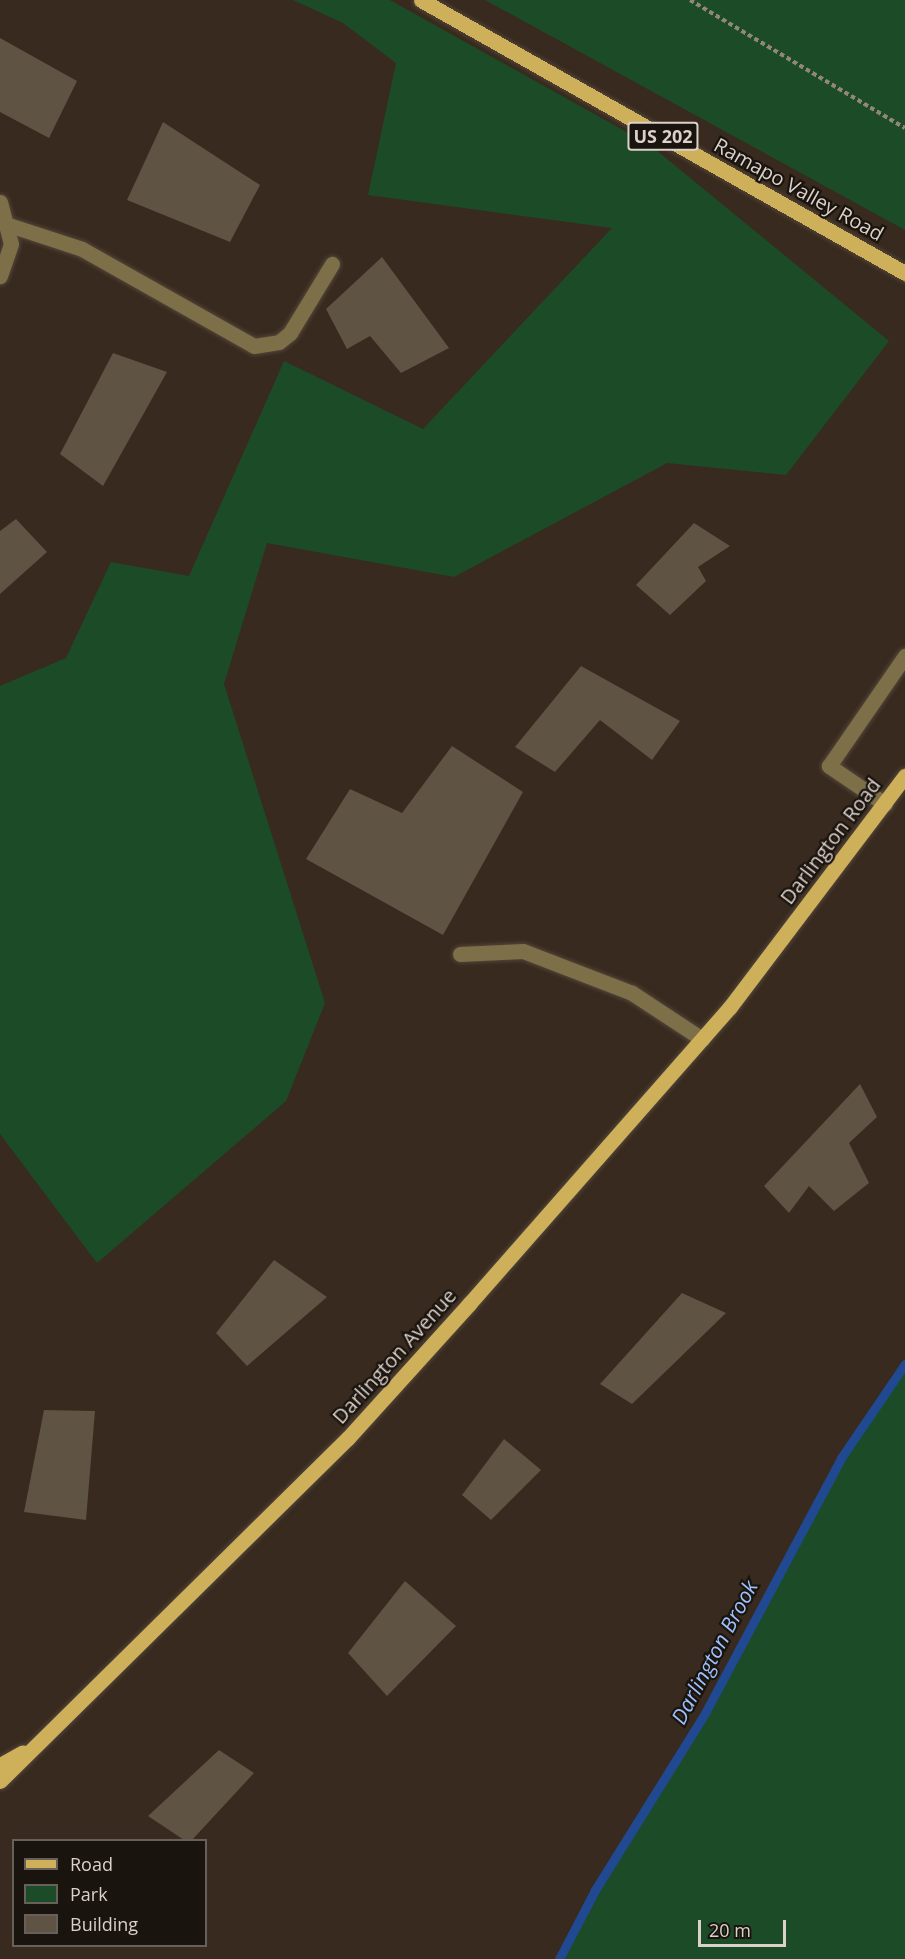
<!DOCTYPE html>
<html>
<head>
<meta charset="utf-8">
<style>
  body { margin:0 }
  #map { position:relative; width:905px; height:1959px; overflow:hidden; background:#382a1e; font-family:"Open Sans",sans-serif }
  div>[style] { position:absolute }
  .green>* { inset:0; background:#1c4c27 }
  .stream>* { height:9px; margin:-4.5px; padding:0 4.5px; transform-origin:4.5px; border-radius:4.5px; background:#204992 }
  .building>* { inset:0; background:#5f5344 }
  .path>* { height:4px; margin-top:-2px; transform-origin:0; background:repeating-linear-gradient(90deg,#91857c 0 4.5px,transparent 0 7.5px) }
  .roads { filter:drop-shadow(0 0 2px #52453a) drop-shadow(0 0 2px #52453a) }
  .minor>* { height:15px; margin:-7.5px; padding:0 7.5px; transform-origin:7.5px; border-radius:7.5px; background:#7d6f48 }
  .major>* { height:15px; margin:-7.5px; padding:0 7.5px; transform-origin:7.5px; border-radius:7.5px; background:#ceb05b }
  span { translate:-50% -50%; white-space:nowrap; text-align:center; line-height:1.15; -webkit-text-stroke:4.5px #1a140f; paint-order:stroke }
  .shield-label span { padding:2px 4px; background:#1a140f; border:2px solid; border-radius:4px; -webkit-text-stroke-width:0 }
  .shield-label { font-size:18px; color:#dbd1ca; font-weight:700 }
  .street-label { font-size:20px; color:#dbd1ca }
  .water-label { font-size:21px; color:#9dc1fe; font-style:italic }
  .legend { position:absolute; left:12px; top:1839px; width:195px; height:108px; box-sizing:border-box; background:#1a140f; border:2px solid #67605a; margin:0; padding:8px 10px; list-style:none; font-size:18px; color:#dbd1ca }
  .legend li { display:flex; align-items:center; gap:12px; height:30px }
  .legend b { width:30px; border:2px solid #67605a }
  .scale { position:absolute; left:698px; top:1920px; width:88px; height:27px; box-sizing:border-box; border:3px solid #dbd1ca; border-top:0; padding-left:8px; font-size:18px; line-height:21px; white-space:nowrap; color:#dbd1ca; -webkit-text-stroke:4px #1a140f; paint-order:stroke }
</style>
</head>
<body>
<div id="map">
  <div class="green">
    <div style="clip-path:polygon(293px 0,390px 0,650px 145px,889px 341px,786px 475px,667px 463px,454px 577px,267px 543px,224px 684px,325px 1003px,286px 1101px,97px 1263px,0 1134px,0 686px,66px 658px,111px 562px,189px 576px,284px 361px,423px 429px,612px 228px,368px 195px,396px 63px,343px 23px)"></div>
    <div style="clip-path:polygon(485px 0,905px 0,905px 230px)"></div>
    <div style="clip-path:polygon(905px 1364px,905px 1959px,559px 1959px,595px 1890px,705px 1713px,841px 1458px)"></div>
  </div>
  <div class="stream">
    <div style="left:559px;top:1959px;width:78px;rotate:-62.4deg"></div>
    <div style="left:595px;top:1890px;width:208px;rotate:-58.1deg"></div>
    <div style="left:705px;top:1713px;width:289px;rotate:-61.9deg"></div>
    <div style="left:841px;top:1458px;width:114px;rotate:-55.8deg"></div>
  </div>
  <div class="building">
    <div style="clip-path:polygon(0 38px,77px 81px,49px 138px,0 112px)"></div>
    <div style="clip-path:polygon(163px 122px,260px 185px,230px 242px,127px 200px)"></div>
    <div style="clip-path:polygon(382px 257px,449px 348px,401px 373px,370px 336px,347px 349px,326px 309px)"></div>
    <div style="clip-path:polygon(113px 353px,167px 372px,103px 486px,60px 454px)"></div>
    <div style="clip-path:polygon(16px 519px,47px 552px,0 594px,0 531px)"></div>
    <div style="clip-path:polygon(694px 523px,730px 546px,698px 567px,706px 581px,670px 615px,636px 585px)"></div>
    <div style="clip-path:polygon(581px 666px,680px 721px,652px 760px,600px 720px,555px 772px,515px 747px)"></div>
    <div style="clip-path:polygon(452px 746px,523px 792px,443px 935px,306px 859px,350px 789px,402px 813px)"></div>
    <div style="clip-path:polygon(860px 1084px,877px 1117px,849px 1143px,869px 1183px,834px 1211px,809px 1186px,789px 1213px,764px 1186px)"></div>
    <div style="clip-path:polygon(274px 1260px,327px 1297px,247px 1366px,216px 1333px)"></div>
    <div style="clip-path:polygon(682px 1293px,726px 1313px,632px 1404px,600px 1384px)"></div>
    <div style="clip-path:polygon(44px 1410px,95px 1411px,86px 1520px,24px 1512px)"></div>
    <div style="clip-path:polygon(504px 1439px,541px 1470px,491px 1520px,462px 1495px)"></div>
    <div style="clip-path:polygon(405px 1581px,456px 1626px,387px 1696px,348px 1653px)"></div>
    <div style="clip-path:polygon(219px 1750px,254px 1773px,192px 1840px,184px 1840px,148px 1816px)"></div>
  </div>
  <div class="path">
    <div style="left:690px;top:0;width:250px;rotate:30.8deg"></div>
  </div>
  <div class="roads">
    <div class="minor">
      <div style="left:0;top:202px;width:43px;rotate:75.3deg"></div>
      <div style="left:11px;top:244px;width:34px;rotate:109deg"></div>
      <div style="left:6px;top:224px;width:80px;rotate:18.2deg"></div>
      <div style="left:82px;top:249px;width:197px;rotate:29.4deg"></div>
      <div style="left:254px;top:346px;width:25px;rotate:-9deg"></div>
      <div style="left:279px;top:342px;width:14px;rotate:-39deg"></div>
      <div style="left:290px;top:333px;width:81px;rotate:-58.7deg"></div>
      <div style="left:885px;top:804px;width:68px;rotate:-145.8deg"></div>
      <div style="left:829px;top:766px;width:134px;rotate:-55.4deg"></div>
      <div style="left:460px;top:954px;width:63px;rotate:-2.7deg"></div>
      <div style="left:523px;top:951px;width:117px;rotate:21.1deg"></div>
      <div style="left:632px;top:993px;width:84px;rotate:33.3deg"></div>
    </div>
    <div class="major">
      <div style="left:421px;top:0;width:556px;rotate:29.43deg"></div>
      <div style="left:0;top:1765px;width:26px;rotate:-29deg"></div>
      <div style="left:0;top:1781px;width:489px;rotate:-44.6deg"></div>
      <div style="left:348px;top:1438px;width:181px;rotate:-47.9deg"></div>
      <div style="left:469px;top:1304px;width:395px;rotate:-48.7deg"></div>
      <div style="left:730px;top:1007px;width:290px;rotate:-52.9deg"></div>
    </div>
  </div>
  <div class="shield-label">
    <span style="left:663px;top:136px">US 202</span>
  </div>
  <div class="street-label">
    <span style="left:799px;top:189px;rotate:29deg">Ramapo Valley Road</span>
    <span style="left:830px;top:841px;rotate:-53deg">Darlington Road</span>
    <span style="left:394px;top:1356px;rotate:-48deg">Darlington Avenue</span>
  </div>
  <div class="water-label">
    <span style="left:714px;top:1652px;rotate:-62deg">Darlington Brook</span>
  </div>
  <ul class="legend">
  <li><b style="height:8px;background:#ceb05b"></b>Road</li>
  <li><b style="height:16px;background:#1c4c27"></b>Park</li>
  <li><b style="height:16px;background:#5f5344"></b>Building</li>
  </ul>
  <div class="scale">20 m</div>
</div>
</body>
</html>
